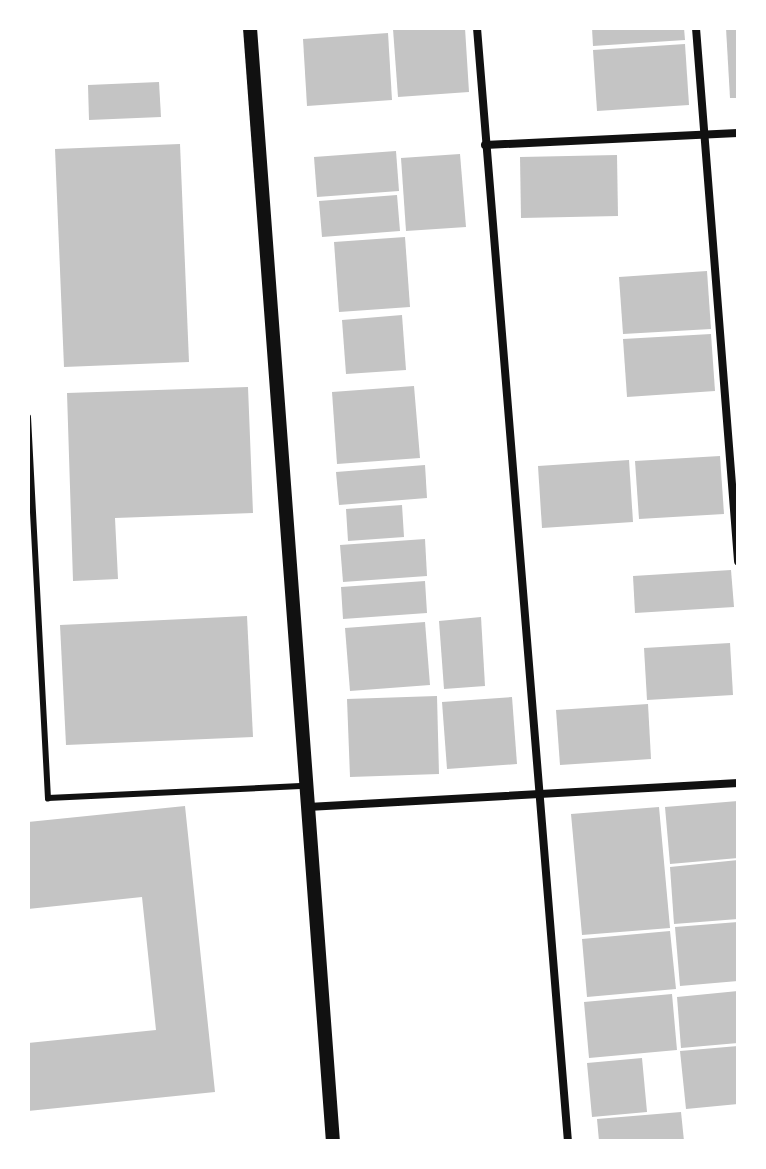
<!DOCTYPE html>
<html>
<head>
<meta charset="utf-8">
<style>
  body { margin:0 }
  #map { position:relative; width:766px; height:1169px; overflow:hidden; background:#fff; font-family:"DejaVu Sans",sans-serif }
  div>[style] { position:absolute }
  .building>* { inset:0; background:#c4c4c4 }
  .service>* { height:6px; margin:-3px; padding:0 3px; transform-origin:3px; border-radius:3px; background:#111 }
  .minor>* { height:8px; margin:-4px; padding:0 4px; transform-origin:4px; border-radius:4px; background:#111 }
  .tertiary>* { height:14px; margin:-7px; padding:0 7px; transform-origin:7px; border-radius:7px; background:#111 }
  span { translate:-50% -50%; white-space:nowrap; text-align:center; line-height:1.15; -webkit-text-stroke:8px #fff; paint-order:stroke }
  .frame { position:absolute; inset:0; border:30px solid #fff; pointer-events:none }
</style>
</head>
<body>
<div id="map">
  <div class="building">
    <div style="clip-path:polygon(465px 28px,469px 92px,398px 97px,393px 29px)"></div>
    <div style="clip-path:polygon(592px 28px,684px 28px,685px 40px,593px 46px)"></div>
    <div style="clip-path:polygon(726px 28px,738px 28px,738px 98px,730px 98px)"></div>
    <div style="clip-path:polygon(388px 33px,392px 100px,307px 106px,303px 39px)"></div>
    <div style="clip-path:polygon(685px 44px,689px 105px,597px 111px,593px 50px)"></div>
    <div style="clip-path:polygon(159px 82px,161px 117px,89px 120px,88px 85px)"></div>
    <div style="clip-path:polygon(180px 144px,189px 362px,64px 367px,55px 149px)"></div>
    <div style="clip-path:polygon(396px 151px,399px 191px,317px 197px,314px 157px)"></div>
    <div style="clip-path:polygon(460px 154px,466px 227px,406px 231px,401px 158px)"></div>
    <div style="clip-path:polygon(617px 155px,618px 216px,521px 218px,520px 157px)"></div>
    <div style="clip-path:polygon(397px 195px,400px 231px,322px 237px,319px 201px)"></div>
    <div style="clip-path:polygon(405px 237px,410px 307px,339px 312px,334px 242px)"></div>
    <div style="clip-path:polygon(707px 271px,711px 329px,623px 334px,619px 277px)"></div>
    <div style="clip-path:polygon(402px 315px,406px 370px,346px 374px,342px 320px)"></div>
    <div style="clip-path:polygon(711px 334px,715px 391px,627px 397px,623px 339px)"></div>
    <div style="clip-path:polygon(414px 386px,420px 458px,337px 464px,332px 392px)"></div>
    <div style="clip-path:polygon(248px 387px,253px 513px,115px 518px,118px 579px,73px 581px,67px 393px)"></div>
    <div style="clip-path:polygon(720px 456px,724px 514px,639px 519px,635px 461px)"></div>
    <div style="clip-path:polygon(629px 460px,633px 522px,542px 528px,538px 466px)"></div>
    <div style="clip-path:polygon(425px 465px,427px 498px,339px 505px,336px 472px)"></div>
    <div style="clip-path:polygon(402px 505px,404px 537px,348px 541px,346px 509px)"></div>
    <div style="clip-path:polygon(425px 539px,427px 576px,343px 582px,340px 545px)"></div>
    <div style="clip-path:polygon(731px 570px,734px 607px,635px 613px,633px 576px)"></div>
    <div style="clip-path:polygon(425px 581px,427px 613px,343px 619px,341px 587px)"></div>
    <div style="clip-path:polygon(247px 616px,253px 737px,66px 745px,60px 625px)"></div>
    <div style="clip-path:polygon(481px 617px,485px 686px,444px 689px,439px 621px)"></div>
    <div style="clip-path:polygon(425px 622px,430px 685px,350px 691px,345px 628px)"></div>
    <div style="clip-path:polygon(730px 643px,733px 695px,647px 700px,644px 648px)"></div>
    <div style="clip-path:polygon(437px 696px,439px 774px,350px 777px,347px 699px)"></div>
    <div style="clip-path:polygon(512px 697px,517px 764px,447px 769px,442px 702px)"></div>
    <div style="clip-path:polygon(648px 704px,651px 759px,560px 765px,556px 710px)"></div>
    <div style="clip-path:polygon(738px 801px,738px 858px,670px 864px,665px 807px)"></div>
    <div style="clip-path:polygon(185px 806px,215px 1092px,28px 1111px,28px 1043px,156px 1030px,142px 897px,28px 909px,28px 822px)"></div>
    <div style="clip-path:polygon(659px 807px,670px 928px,582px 935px,571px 814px)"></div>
    <div style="clip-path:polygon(738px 860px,738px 919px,674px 924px,670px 867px)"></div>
    <div style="clip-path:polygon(738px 922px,738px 981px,680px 986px,675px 927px)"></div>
    <div style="clip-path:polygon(670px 931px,676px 989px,587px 997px,582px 939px)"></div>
    <div style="clip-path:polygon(738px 991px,738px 1043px,681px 1048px,677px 997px)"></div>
    <div style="clip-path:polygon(672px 994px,677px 1050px,589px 1058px,584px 1002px)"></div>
    <div style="clip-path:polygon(738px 1046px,738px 1104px,686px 1109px,680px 1051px)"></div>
    <div style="clip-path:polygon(642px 1058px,647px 1112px,592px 1117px,587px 1063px)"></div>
    <div style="clip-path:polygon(681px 1112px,684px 1141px,599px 1141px,597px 1119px)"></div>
  </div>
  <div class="service">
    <div style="left:28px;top:417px;width:382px;rotate:87deg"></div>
    <div style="left:48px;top:798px;width:258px;rotate:-2.7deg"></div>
  </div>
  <div class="minor">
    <div style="left:477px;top:28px;width:1117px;rotate:85.33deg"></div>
    <div style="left:696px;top:28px;width:535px;rotate:85.49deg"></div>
    <div style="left:485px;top:145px;width:253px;rotate:-2.7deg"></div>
    <div style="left:308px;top:807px;width:431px;rotate:-3.2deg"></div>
  </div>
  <div class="tertiary">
    <div style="left:250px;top:28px;width:1116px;rotate:85.74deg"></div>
  </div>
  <div class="frame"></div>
</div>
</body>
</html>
